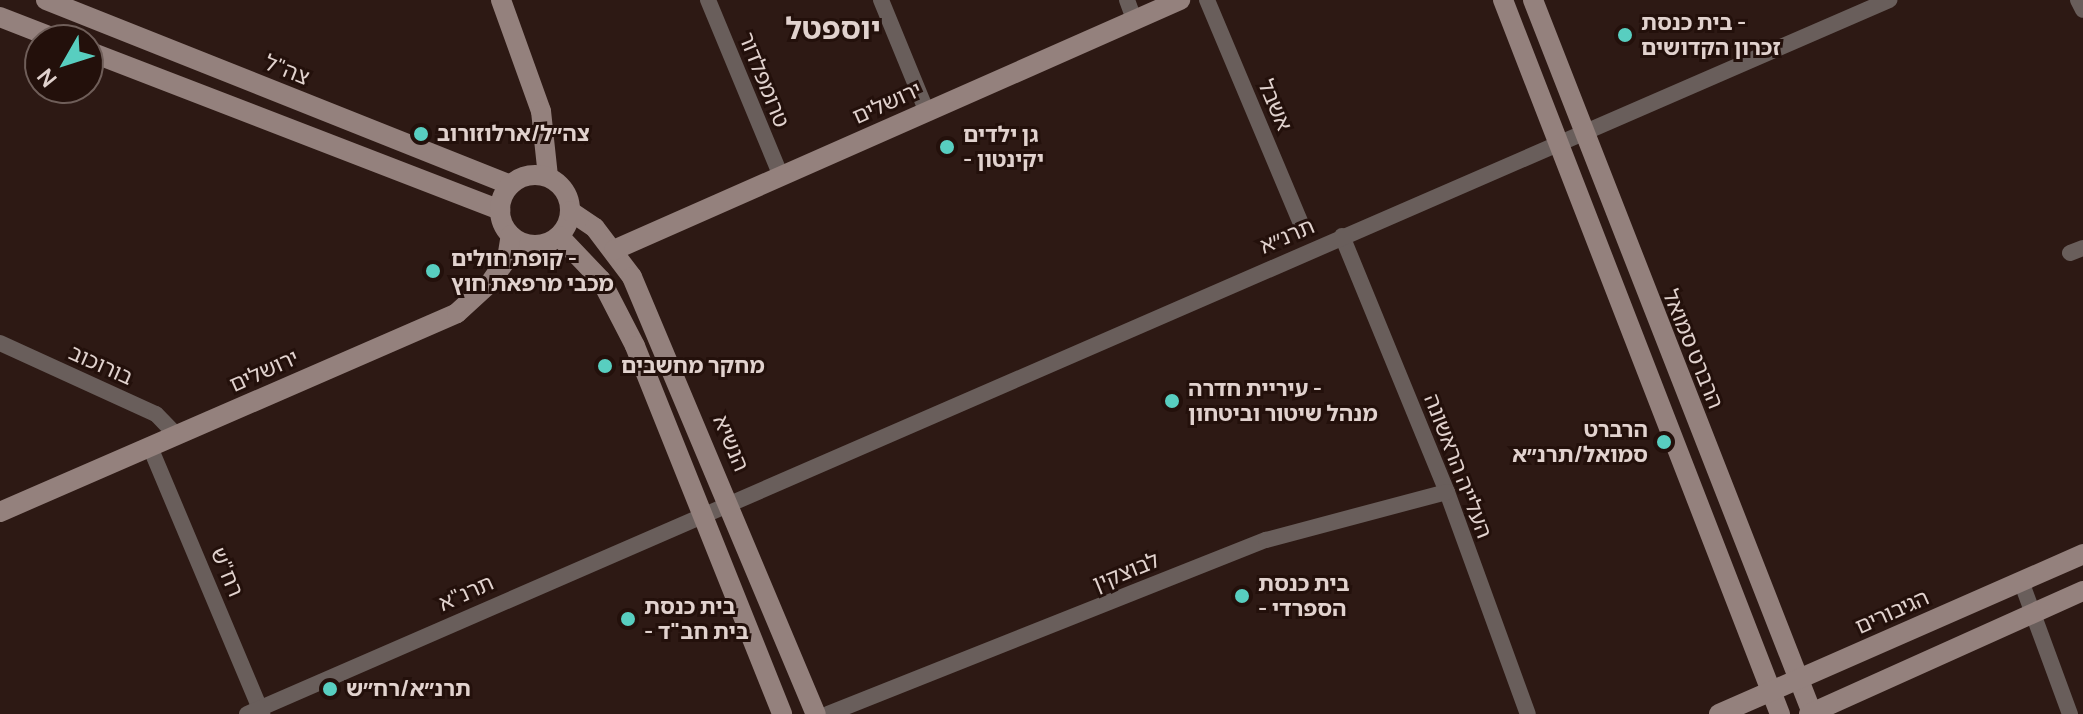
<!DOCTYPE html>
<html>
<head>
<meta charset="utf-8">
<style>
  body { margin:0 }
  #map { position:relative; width:2083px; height:714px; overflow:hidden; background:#2d1914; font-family:Manrope,"Noto Sans Hebrew",sans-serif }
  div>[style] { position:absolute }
  .street>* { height:16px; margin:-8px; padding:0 8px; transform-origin:8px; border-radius:8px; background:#695e5b }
  .secondary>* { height:20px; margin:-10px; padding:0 10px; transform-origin:10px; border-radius:10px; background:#94817d }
  .secondary>.ring { margin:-10px; padding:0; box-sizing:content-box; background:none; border:20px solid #94817d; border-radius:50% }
  .dots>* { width:22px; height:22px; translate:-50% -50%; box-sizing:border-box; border:4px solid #23100b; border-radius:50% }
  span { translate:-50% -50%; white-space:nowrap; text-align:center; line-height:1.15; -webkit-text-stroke:6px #23100b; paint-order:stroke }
  .poi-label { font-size:22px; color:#e1d2ce; font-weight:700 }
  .left { translate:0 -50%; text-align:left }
  .right { translate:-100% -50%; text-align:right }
  .street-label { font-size:22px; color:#e1d2ce }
  .district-label { font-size:30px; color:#e1d2ce; font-weight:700 }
  .north { position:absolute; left:24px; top:24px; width:80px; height:80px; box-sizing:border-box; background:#23100b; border:2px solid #6f5e59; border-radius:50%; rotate:231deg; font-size:22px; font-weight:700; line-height:32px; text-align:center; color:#e1d2ce }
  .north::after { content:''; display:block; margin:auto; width:28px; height:36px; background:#58cec0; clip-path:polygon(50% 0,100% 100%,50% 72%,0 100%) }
</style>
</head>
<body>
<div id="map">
  <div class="street">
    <div style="left:708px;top:0;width:191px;rotate:67.5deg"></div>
    <div style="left:881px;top:0;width:121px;rotate:67.7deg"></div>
    <div style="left:1127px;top:0;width:20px;rotate:70deg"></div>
    <div style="left:1207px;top:0;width:245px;rotate:67.2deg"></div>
    <div style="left:2078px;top:0;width:11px;rotate:63deg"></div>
    <div style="left:1342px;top:236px;width:277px;rotate:67.7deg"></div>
    <div style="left:1447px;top:492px;width:236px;rotate:70deg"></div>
    <div style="left:2070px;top:253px;width:14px;rotate:-21deg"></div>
    <div style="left:0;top:343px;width:171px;rotate:24.5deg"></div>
    <div style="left:156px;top:414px;width:29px;rotate:46deg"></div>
    <div style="left:150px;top:447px;width:290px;rotate:67.2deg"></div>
    <div style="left:2021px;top:581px;width:142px;rotate:69.8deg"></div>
    <div style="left:247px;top:714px;width:1791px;rotate:-23.5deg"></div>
    <div style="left:828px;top:714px;width:471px;rotate:-21.7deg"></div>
    <div style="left:1266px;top:540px;width:187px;rotate:-14.9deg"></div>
  </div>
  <div class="secondary">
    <div style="left:46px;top:0;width:500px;rotate:21.7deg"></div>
    <div style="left:501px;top:0;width:118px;rotate:70.2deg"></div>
    <div style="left:541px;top:111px;width:66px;rotate:83.9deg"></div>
    <div style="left:1503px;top:0;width:766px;rotate:68.8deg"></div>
    <div style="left:1533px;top:0;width:766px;rotate:68.63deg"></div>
    <div style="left:0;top:17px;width:63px;rotate:21.3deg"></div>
    <div style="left:88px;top:51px;width:442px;rotate:21.1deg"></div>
    <div class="ring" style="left:500px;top:175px;width:50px;height:50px"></div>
    <div style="left:570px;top:211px;width:30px;rotate:34deg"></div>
    <div style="left:595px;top:228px;width:61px;rotate:52.9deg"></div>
    <div style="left:632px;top:277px;width:474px;rotate:67.2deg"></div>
    <div style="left:559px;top:236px;width:61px;rotate:46.3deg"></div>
    <div style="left:601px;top:280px;width:74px;rotate:62.7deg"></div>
    <div style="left:635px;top:346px;width:396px;rotate:68.2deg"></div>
    <div style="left:614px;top:250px;width:619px;rotate:-23.83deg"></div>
    <div style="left:0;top:512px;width:498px;rotate:-23.5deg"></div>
    <div style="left:457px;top:313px;width:45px;rotate:-42.3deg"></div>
    <div style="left:490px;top:283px;width:29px;rotate:-55deg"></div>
    <div style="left:507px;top:259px;width:24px;rotate:-81deg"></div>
    <div style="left:1719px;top:714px;width:398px;rotate:-23.7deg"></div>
    <div style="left:1809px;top:714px;width:300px;rotate:-24.2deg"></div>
  </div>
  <div class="dots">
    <div style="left:1625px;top:35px;background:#58cec0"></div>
    <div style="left:421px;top:134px;background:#58cec0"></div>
    <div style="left:947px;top:147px;background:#58cec0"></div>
    <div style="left:433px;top:271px;background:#58cec0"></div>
    <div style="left:605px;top:366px;background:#58cec0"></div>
    <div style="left:1172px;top:401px;background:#58cec0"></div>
    <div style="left:1664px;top:442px;background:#58cec0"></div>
    <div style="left:1242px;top:596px;background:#58cec0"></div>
    <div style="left:628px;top:619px;background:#58cec0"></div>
    <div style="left:330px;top:689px;background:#58cec0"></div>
  </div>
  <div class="poi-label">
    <span class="left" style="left:1641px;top:35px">בית כנסת -<br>זכרון הקדושים</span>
    <span class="left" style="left:437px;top:134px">צה״ל/ארלוזורוב</span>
    <span class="left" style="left:963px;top:147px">גן ילדים<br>- יקינטון</span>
    <span class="left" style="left:451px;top:271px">קופת חולים -<br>מכבי מרפאת חוץ</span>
    <span class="left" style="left:621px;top:366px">מחקר מחשבים</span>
    <span class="left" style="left:1188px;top:401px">עיריית חדרה -<br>מנהל שיטור וביטחון</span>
    <span class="right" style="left:1648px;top:442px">הרברט<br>סמואל/תרנ״א</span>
    <span class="left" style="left:1258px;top:596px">בית כנסת<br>- הספרדי</span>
    <span class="left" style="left:644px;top:619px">בית כנסת<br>- בית חב"ד</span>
    <span class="left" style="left:346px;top:689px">תרנ״א/רח״ש</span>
  </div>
  <div class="street-label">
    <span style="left:287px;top:70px;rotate:22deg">צה"ל</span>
    <span style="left:764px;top:80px;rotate:68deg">טרומפלדור</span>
    <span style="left:887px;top:103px;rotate:-24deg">ירושלים</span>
    <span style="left:1275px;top:105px;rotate:67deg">אשבל</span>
    <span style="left:1287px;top:236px;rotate:-23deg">תרנ״א</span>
    <span style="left:1693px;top:349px;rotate:68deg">הרברט סמואל</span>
    <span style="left:101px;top:365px;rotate:24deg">בורוכוב</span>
    <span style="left:264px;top:371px;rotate:-24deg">ירושלים</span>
    <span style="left:731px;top:443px;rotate:67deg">הנשיא</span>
    <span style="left:1458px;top:466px;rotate:69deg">העלייה הראשונה</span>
    <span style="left:227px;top:572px;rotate:67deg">רח"ש</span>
    <span style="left:1126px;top:572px;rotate:-22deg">לבוצקין</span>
    <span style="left:466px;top:593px;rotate:-24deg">תרנ"א</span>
    <span style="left:1892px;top:612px;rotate:-24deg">הגיבורים</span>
  </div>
  <div class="district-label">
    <span style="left:833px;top:28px">יוספטל</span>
  </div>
  <div class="north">N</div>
</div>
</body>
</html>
